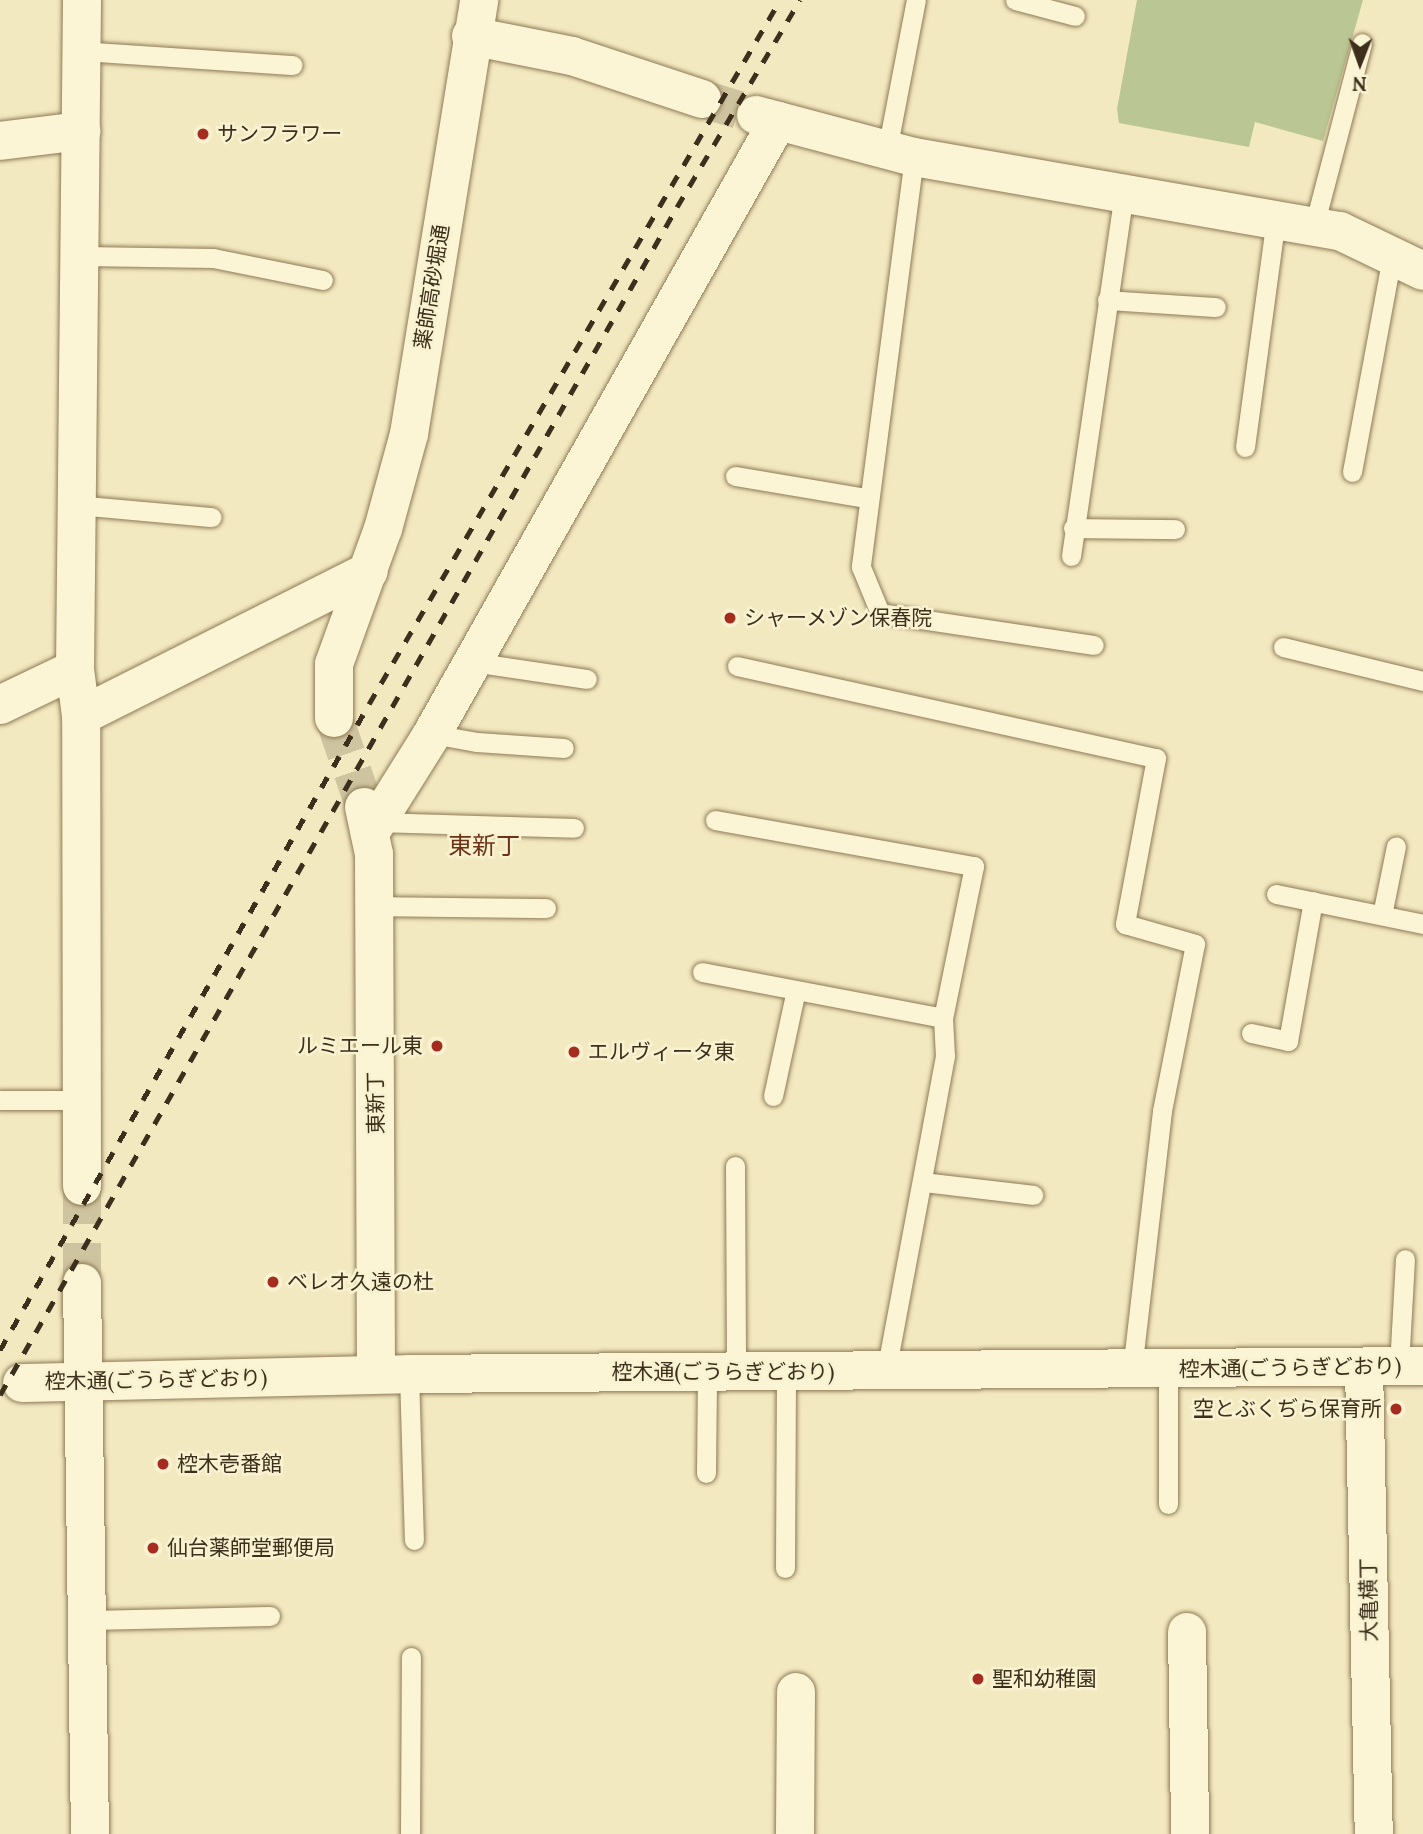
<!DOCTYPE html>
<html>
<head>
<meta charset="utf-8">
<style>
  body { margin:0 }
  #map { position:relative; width:1423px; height:1834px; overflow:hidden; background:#f3e9c0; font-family:Lora,"Noto Sans JP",serif }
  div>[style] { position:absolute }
  .cemetery>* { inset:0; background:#bac693 }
  .minor-tunnel>* { height:38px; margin-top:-19px; transform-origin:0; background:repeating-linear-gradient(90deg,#cec49f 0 38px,transparent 0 57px) }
  .roads { filter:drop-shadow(0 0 2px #8e7a56) drop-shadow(0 0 2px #8e7a56) }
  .service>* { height:19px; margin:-9.5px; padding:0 9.5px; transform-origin:9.5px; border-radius:9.5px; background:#fcf5d5 }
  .minor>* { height:38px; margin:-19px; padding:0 19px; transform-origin:19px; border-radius:19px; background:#fcf5d5 }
  .rail>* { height:5px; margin-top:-2.5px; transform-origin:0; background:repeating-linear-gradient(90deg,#3c2f1c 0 12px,transparent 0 24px) }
  .dots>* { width:19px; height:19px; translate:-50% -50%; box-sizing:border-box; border:4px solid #f9f2d1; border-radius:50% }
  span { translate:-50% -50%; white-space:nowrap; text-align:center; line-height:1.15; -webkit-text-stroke:5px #f9f2d1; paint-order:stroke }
  .poi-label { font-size:21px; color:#3c2f1c }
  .left { translate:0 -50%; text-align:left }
  .right { translate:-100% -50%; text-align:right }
  .street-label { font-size:21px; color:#3c2f1c }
  .quarter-label { font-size:24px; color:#6e3216 }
  .north { position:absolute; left:1325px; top:28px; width:70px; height:70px; -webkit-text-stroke:5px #f9f2d1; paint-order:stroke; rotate:181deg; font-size:19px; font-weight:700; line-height:28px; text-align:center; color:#3c2f1c }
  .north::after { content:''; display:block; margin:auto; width:24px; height:32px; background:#3c2f1c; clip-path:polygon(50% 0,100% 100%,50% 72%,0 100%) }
</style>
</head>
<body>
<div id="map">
  <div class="cemetery">
    <div style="clip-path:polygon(1137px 0,1363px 0,1323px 141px,1255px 122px,1249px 147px,1119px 123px,1117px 109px)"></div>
  </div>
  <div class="minor-tunnel">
    <div style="left:702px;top:99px;width:56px;rotate:16.5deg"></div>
    <div style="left:334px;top:718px;width:89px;rotate:71deg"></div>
    <div style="left:82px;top:1186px;width:97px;rotate:90deg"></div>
  </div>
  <div class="roads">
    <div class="service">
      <div style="left:1015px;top:0;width:62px;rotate:14.9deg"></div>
      <div style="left:81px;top:51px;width:212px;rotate:3.8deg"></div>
      <div style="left:887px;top:150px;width:153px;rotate:-79.1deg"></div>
      <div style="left:914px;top:157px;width:413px;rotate:97.4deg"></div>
      <div style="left:861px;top:567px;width:50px;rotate:67.6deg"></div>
      <div style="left:880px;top:613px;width:216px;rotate:8.5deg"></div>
      <div style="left:1314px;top:226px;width:189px;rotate:-75.3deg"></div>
      <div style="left:82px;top:256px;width:131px;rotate:0.9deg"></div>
      <div style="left:213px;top:258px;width:112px;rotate:11.3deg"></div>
      <div style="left:1107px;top:300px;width:109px;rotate:3.7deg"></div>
      <div style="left:1245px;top:447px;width:230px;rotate:-82.3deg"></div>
      <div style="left:1352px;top:472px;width:220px;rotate:-79.5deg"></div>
      <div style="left:735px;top:476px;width:133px;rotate:9.5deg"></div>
      <div style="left:76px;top:505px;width:136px;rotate:5.1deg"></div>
      <div style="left:1073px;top:528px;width:102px;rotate:0.6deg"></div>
      <div style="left:1071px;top:556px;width:366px;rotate:-81.7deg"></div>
      <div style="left:1283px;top:647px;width:144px;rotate:13.7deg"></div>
      <div style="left:472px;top:662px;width:116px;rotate:8.4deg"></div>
      <div style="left:737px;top:666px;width:429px;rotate:12.4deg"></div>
      <div style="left:1156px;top:758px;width:169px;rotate:100.6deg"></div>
      <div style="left:1125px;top:924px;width:73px;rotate:15.9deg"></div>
      <div style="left:1195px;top:944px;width:170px;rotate:101.2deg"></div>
      <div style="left:1162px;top:1111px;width:261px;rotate:96.6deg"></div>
      <div style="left:432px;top:734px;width:46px;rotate:10.1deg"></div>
      <div style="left:477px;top:742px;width:87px;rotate:3.9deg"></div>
      <div style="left:715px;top:820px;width:263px;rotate:10.1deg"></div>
      <div style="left:974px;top:866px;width:155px;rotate:101.5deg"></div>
      <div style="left:943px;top:1018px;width:38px;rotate:87deg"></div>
      <div style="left:945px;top:1056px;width:320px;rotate:100.6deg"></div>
      <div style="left:377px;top:822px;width:197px;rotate:1.7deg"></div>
      <div style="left:1276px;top:894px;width:150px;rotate:11.5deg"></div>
      <div style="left:374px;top:906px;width:172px;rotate:0.7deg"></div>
      <div style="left:1382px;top:915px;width:70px;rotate:-78.5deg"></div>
      <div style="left:702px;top:972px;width:245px;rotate:10.8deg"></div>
      <div style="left:1251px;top:1033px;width:38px;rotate:12deg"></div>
      <div style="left:1288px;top:1041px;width:142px;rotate:-79.9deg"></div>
      <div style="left:773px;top:1096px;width:108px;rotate:-77.8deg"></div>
      <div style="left:0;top:1100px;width:81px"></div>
      <div style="left:735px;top:1166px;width:206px;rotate:89.7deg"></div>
      <div style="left:923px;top:1182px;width:111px;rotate:6.7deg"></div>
      <div style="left:1399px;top:1366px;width:107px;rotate:-86.8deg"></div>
      <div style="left:409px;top:1374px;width:166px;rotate:88.3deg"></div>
      <div style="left:706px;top:1473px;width:101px;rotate:-89.4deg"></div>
      <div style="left:1168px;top:1504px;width:134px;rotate:-90deg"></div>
      <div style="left:785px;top:1568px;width:196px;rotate:-89.7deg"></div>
      <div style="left:89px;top:1620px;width:181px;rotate:-1.3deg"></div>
      <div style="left:410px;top:1834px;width:177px;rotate:-89.7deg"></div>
    </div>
    <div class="minor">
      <div style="left:471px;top:36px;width:103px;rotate:11.2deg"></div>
      <div style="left:572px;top:56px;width:137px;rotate:18.3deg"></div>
      <div style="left:756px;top:115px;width:163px;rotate:14.9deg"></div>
      <div style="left:914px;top:157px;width:432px;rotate:9.9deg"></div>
      <div style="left:1340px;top:231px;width:92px;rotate:25.7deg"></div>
      <div style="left:0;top:141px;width:82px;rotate:-7deg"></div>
      <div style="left:0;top:705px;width:83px;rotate:-25.6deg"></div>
      <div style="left:81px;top:716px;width:322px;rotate:-26.7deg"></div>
      <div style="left:334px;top:718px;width:54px;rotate:-90deg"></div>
      <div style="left:334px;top:664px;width:144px;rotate:-70.1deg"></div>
      <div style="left:383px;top:529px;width:98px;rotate:-74.7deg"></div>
      <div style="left:409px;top:434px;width:440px;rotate:-80.8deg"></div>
      <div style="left:364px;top:807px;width:48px;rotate:78deg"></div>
      <div style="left:374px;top:854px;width:520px;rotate:89.78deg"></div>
      <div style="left:370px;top:833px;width:117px;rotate:-57.9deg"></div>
      <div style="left:432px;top:734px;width:704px;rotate:-60.56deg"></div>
      <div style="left:82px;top:1186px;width:470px;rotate:-90.1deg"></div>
      <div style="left:81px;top:716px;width:47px;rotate:-97.3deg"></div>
      <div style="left:75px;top:669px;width:669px;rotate:-89.4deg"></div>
      <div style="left:82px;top:1283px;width:551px;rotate:89.17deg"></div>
      <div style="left:1364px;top:1367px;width:467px;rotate:88.8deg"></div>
      <div style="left:22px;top:1383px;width:387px;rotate:-1.3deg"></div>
      <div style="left:409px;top:1374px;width:1014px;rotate:-0.45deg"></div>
      <div style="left:1187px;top:1632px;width:202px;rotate:89.1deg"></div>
      <div style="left:795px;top:1834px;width:142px;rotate:-89.6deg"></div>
    </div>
  </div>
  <div class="rail">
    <div style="left:0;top:1350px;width:744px;rotate:-60.26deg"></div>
    <div style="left:369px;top:704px;width:815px;rotate:-59.72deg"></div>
    <div style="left:0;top:1395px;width:1367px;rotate:-60.32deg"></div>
    <div style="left:677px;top:207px;width:241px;rotate:-59.3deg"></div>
  </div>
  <div class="dots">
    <div style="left:203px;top:134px;background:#a52d1f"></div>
    <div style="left:730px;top:618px;background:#a52d1f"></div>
    <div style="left:437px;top:1046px;background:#a52d1f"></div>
    <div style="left:574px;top:1052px;background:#a52d1f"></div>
    <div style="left:273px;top:1282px;background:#a52d1f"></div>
    <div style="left:1396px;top:1409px;background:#a52d1f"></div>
    <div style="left:163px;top:1464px;background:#a52d1f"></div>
    <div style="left:153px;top:1548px;background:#a52d1f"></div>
    <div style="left:978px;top:1679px;background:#a52d1f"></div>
  </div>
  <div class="poi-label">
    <span class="left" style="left:217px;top:134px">サンフラワー</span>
    <span class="left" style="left:744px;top:618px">シャーメゾン保春院</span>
    <span class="right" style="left:423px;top:1046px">ルミエール東</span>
    <span class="left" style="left:588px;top:1052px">エルヴィータ東</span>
    <span class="left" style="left:287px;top:1282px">ベレオ久遠の杜</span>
    <span class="right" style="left:1382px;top:1409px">空とぶくぢら保育所</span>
    <span class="left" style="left:177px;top:1464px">椌木壱番館</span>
    <span class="left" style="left:167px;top:1548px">仙台薬師堂郵便局</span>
    <span class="left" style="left:992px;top:1679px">聖和幼稚園</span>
  </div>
  <div class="street-label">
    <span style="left:432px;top:287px;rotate:-81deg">薬師高砂堀通</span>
    <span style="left:376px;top:1103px;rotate:-91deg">東新丁</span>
    <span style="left:1290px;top:1368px;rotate:-1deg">椌木通(ごうらぎどおり)</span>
    <span style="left:723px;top:1372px">椌木通(ごうらぎどおり)</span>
    <span style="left:156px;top:1380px;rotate:-1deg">椌木通(ごうらぎどおり)</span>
    <span style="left:1369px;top:1600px;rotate:-91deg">大亀横丁</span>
  </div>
  <div class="quarter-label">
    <span style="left:484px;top:846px">東新丁</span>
  </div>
  <div class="north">N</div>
</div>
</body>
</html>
